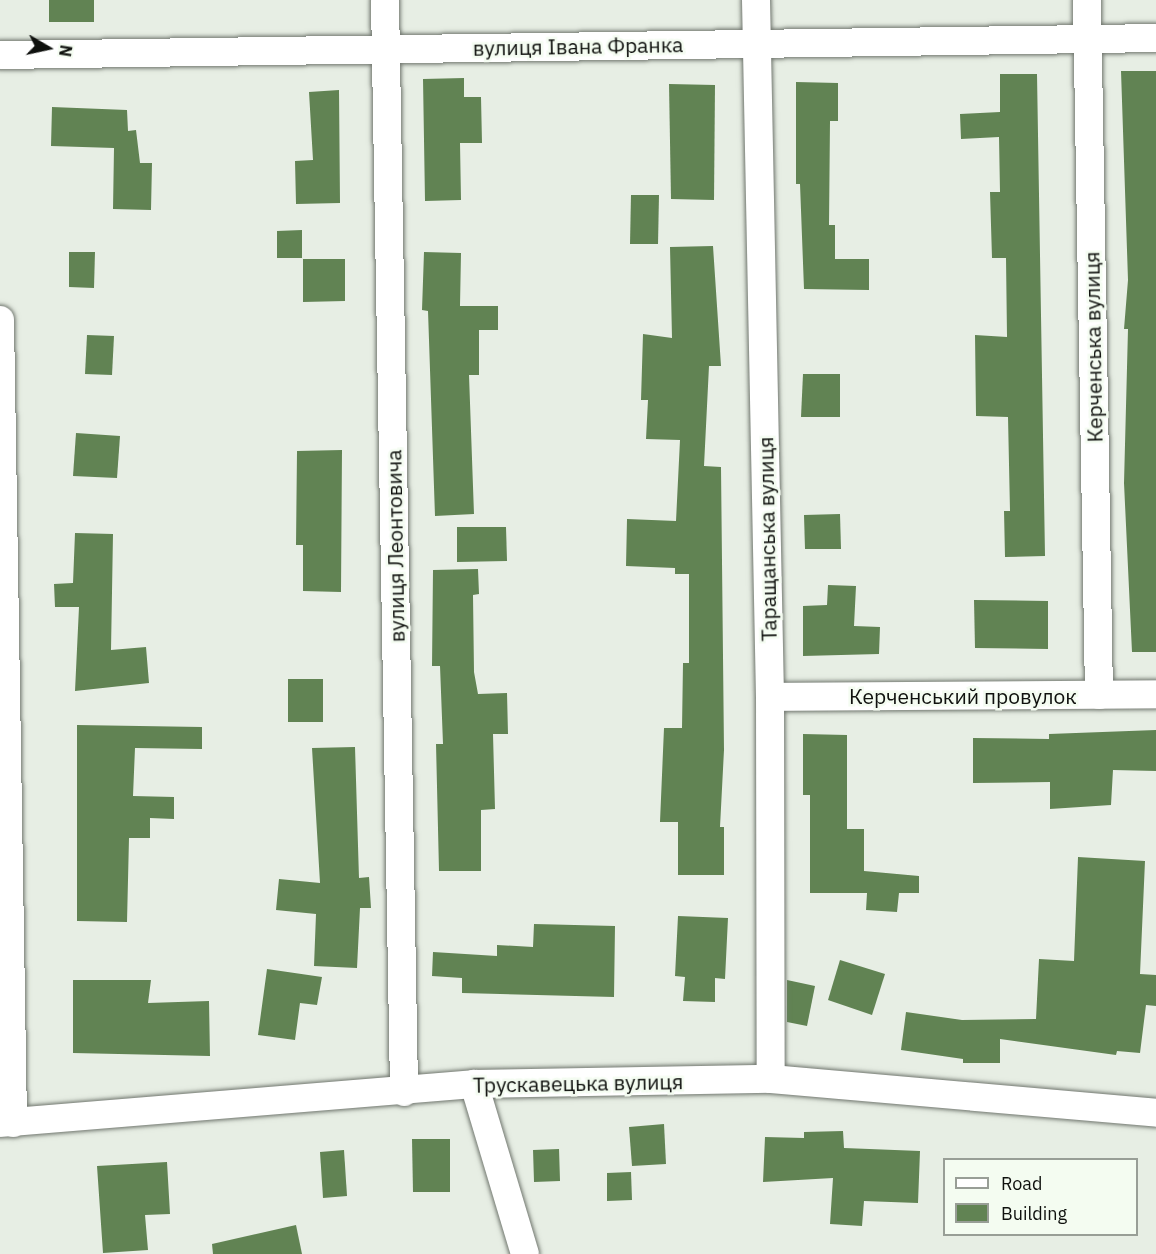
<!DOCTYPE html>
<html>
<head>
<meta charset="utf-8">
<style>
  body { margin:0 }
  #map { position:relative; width:1156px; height:1254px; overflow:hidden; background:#e7eee4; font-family:"IBM Plex Sans",sans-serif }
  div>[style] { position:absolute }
  .building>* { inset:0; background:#618353 }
  .roads { filter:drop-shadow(0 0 2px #71776f) drop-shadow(0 0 2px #71776f) }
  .minor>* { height:28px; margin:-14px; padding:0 14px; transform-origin:14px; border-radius:14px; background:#fff }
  span { translate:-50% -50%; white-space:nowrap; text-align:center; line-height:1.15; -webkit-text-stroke:5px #f4fcf1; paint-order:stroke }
  .street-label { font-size:21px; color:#0f110e }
  .legend { position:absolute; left:943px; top:1158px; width:195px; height:78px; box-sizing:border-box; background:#f4fcf1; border:2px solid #989e96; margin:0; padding:8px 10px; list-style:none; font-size:18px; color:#0f110e }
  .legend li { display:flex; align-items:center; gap:12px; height:30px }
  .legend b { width:30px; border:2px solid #989e96 }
  .north { position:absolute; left:18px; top:18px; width:60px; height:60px; -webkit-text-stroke:4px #f4fcf1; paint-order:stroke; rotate:99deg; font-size:16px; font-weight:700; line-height:24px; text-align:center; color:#0f110e }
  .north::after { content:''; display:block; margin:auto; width:21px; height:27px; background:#0f110e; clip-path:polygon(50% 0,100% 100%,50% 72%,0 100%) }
</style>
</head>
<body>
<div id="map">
  <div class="building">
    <div style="clip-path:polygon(49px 0,94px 0,94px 22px,49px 22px)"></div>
    <div style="clip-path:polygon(1121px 71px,1156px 71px,1156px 652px,1132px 652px,1124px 483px,1128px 329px,1124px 329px,1128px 280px)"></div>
    <div style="clip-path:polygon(1000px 74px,1037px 74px,1045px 556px,1005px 557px,1004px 511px,1010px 511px,1008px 417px,976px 416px,975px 335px,1007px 337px,1006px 258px,992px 258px,990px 192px,1000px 192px,999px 137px,961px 139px,960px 114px,1000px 112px)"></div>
    <div style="clip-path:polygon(464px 78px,464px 97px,481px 97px,482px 143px,460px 143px,461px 200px,425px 201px,423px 79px)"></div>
    <div style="clip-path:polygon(796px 82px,838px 83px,838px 121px,830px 121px,829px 225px,835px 225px,835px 259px,869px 259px,869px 290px,804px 289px,800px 184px,796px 184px)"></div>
    <div style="clip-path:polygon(669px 84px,715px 85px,714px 200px,671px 199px)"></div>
    <div style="clip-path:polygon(339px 90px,340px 203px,296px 204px,295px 161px,313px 160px,309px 92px)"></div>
    <div style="clip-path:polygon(52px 107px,127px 110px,128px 131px,136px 130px,140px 163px,152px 163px,151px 210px,113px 209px,114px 148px,51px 146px)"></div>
    <div style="clip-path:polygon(631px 195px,659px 195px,658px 244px,630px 244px)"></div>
    <div style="clip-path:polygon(302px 230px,302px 258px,277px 258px,277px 231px)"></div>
    <div style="clip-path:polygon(713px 246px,721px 366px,709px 366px,704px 466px,721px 467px,724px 750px,720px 827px,724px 827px,724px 875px,678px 875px,678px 822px,660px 822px,664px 728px,682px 728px,683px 663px,689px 663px,689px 574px,675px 574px,675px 568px,626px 566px,627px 519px,676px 521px,680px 440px,646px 439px,648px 400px,641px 400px,643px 334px,672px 338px,670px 247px)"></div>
    <div style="clip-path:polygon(69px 252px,95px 252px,94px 288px,69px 287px)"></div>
    <div style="clip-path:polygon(424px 252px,461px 253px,460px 306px,498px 306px,498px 330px,479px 330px,479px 375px,469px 375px,474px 514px,435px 516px,428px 311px,422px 310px)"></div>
    <div style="clip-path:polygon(303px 259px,345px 259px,345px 301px,303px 302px)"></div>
    <div style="clip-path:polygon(87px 335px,114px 336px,112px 375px,85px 374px)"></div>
    <div style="clip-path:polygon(803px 374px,840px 374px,840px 417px,801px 417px)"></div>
    <div style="clip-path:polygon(76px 433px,120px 436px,117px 478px,73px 476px)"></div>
    <div style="clip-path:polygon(342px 450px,341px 592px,303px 591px,303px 545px,296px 545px,297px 451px)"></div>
    <div style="clip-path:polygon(840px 514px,841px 549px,805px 549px,804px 515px)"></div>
    <div style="clip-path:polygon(457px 527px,506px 527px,507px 561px,457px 562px)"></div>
    <div style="clip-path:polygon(75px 533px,113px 534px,111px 650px,146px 647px,149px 683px,75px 691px,79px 607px,55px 607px,54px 584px,73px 583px)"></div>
    <div style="clip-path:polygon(478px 569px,479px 594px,473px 595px,474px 672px,478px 694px,507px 693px,508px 734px,493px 734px,495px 809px,481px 810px,481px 871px,439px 871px,436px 744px,443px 744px,440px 666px,432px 666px,433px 570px)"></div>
    <div style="clip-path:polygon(828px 585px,856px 586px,854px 626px,880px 627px,879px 654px,803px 656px,803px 606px,827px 605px)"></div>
    <div style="clip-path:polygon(974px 600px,1048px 601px,1048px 649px,975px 648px)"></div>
    <div style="clip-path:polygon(288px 679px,323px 679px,323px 722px,288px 722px)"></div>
    <div style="clip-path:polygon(77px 725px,202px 727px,202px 749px,135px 748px,133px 796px,174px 797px,174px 819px,150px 818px,150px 838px,129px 838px,127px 922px,77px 921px)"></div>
    <div style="clip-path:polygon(1156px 730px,1156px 771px,1113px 770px,1111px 805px,1050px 809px,1050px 782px,973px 783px,973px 738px,1049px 739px,1049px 734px)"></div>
    <div style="clip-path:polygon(803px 734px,847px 735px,847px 829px,864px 829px,864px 871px,919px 876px,919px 893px,899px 893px,897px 912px,866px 910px,867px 893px,810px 893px,810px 795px,803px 795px)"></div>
    <div style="clip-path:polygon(355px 747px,359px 878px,369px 877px,371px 908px,360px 908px,357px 968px,314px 966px,316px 914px,276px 910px,279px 879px,320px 883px,312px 748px)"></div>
    <div style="clip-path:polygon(1078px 857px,1145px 861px,1140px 974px,1156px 975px,1156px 1006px,1146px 1005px,1140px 1053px,1117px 1051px,1116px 1055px,1000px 1039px,1000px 1063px,963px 1063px,963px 1059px,901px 1050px,906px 1012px,962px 1020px,1036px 1019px,1039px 959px,1074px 961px)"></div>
    <div style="clip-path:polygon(678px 916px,728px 918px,725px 979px,715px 978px,715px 1002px,683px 1001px,685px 977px,675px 976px)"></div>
    <div style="clip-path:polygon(534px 924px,615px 926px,614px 997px,462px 993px,462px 978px,432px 976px,433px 952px,497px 956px,497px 945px,533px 947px)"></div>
    <div style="clip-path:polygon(840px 960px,885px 974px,872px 1015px,828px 1000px)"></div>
    <div style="clip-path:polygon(267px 969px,322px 977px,317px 1005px,300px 1003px,295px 1040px,258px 1035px)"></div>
    <div style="clip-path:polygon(73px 980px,151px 980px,148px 1003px,209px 1001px,210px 1056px,73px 1053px)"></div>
    <div style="clip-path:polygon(787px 980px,815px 986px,807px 1026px,787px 1022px)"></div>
    <div style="clip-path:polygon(664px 1124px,666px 1164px,632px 1166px,629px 1127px)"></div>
    <div style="clip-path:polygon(843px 1131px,844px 1148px,920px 1151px,918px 1203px,864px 1201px,862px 1226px,830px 1224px,833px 1178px,763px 1182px,765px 1137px,804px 1138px,804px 1132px)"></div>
    <div style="clip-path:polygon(412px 1139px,450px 1139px,450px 1192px,413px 1192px)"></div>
    <div style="clip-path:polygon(559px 1149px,560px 1181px,534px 1182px,533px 1150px)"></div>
    <div style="clip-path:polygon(344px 1150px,347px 1196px,323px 1198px,320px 1152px)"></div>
    <div style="clip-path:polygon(167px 1162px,170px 1214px,145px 1215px,148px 1250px,103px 1253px,97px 1166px)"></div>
    <div style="clip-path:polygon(631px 1172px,632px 1200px,607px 1201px,607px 1173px)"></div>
    <div style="clip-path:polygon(296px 1225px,302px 1254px,213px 1254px,212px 1244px)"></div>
  </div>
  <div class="roads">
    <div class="minor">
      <div style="left:385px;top:0;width:1092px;rotate:89deg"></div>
      <div style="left:756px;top:0;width:697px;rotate:88.85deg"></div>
      <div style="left:770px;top:697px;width:382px;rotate:89.9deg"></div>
      <div style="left:1087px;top:0;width:695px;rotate:89.01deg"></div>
      <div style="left:0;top:55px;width:1156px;rotate:-0.84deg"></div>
      <div style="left:0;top:320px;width:803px;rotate:89.07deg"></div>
      <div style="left:770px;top:697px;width:386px;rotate:-0.4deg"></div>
      <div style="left:474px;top:1084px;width:177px;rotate:73.3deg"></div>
      <div style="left:0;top:1123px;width:476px;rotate:-4.7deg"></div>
      <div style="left:474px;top:1084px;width:297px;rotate:-1deg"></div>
      <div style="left:771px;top:1079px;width:386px;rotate:5deg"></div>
    </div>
  </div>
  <div class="street-label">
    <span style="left:578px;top:46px;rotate:-1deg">вулиця Івана Франка</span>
    <span style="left:1093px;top:347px;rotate:-91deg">Керченська вулиця</span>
    <span style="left:767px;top:539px;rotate:-91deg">Таращанська вулиця</span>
    <span style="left:395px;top:546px;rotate:-91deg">вулиця Леонтовича</span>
    <span style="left:963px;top:696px">Керченський провулок</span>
    <span style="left:578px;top:1083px;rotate:-1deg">Трускавецька вулиця</span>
  </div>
  <ul class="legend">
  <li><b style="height:8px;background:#fff"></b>Road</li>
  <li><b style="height:16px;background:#618353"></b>Building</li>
  </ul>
  <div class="north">N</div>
</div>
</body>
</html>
